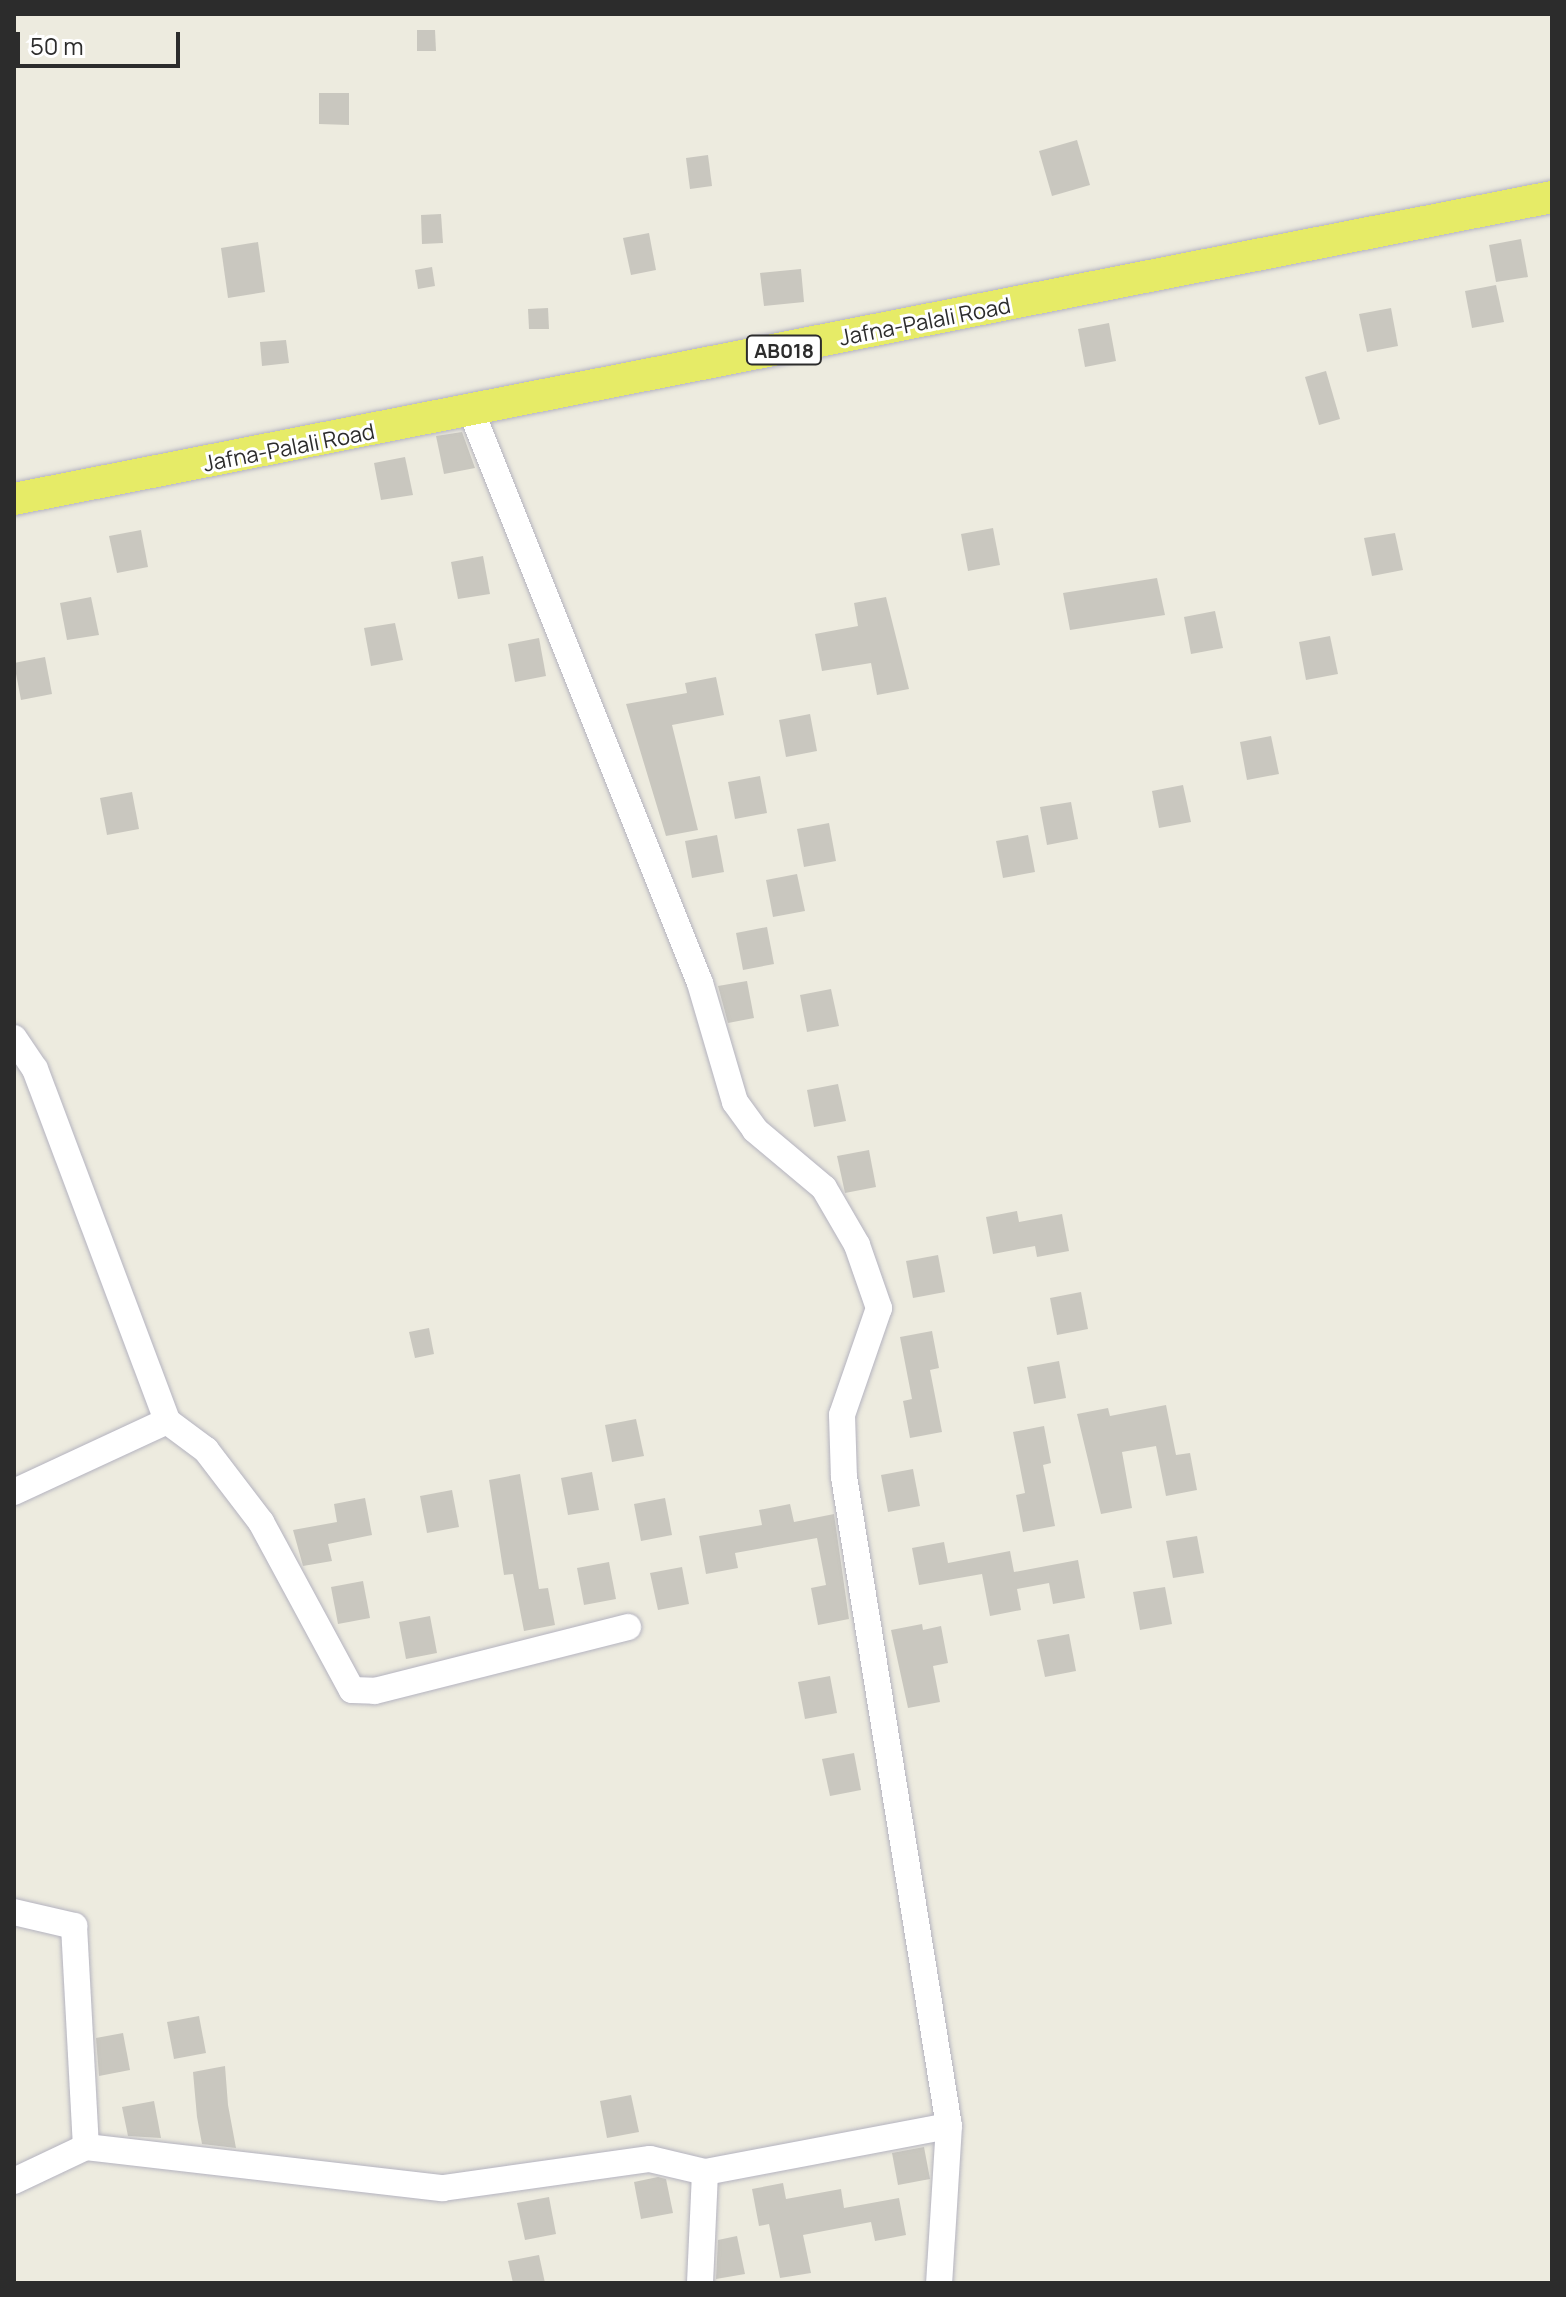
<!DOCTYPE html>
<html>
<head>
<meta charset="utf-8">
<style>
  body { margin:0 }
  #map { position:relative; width:1566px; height:2297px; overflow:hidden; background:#edebdf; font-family:Manrope,sans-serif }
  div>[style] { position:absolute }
  .building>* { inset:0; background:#c9c7bf }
  .roads { filter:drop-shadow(0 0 2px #b4b3bf) drop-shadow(0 0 2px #b4b3bf) }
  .minor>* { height:26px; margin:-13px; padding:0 13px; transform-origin:13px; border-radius:13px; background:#fff }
  .major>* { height:32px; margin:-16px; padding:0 16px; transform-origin:16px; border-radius:16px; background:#e6eb67 }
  span { translate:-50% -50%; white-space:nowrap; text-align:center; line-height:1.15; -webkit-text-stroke:6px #fff; paint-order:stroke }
  .shield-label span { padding:2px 6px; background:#fff; border:2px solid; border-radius:6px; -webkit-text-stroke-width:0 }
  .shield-label { font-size:20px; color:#2c2c2c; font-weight:700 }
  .street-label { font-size:22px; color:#2c2c2c }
  .frame { position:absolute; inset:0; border:16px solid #2c2c2c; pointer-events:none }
  .scale { position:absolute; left:16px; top:32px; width:164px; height:36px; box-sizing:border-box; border:4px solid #2c2c2c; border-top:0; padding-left:10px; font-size:24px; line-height:28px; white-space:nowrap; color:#2c2c2c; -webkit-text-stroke:6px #fff; paint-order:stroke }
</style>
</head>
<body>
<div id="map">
  <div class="building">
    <div style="clip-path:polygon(417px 30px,435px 30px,436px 51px,417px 51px)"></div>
    <div style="clip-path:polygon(319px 93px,349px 93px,349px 125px,319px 124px)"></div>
    <div style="clip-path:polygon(1077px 140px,1090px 185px,1052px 196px,1039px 151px)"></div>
    <div style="clip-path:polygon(708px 155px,712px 186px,690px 189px,686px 158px)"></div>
    <div style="clip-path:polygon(441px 214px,443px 243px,422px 244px,421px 215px)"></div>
    <div style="clip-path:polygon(649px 233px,656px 270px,631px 275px,623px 238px)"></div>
    <div style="clip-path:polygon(1521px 239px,1528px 277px,1496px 282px,1489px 245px)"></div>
    <div style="clip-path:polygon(258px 242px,265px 292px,228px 298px,221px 248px)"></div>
    <div style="clip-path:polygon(432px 267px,435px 286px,418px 289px,415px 270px)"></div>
    <div style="clip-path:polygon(801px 269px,804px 302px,764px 306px,760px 273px)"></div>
    <div style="clip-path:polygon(1496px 285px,1504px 322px,1472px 328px,1465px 291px)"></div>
    <div style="clip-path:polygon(548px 308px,549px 329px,529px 329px,528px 309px)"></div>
    <div style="clip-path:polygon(1391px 308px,1398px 346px,1367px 352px,1359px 314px)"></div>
    <div style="clip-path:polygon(1109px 323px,1116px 361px,1085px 367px,1078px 329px)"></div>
    <div style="clip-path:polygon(286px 340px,289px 363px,262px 366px,260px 342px)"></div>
    <div style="clip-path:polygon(1326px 371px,1340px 419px,1319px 425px,1305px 377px)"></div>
    <div style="clip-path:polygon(462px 432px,475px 468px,444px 474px,436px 436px)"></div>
    <div style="clip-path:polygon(405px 457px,413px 495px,381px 500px,374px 463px)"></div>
    <div style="clip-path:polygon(993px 528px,1000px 565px,968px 571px,961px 534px)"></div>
    <div style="clip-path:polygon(141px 530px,148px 567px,117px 573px,109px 536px)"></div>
    <div style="clip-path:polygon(1395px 533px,1403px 570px,1372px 576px,1364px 538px)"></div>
    <div style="clip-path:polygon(483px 556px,490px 594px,458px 599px,451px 562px)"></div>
    <div style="clip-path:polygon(1157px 578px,1165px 615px,1070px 630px,1063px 593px)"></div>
    <div style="clip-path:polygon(91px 597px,99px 635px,67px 640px,60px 603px)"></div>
    <div style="clip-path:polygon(886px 597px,909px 689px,877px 695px,871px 663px,822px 671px,815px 634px,858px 626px,854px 603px)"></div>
    <div style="clip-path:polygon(1215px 611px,1223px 648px,1191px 654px,1184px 617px)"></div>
    <div style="clip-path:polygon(395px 623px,403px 660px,371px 666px,364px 628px)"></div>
    <div style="clip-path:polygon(1330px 636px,1338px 674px,1306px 680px,1299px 642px)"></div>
    <div style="clip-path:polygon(539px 638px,546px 676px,515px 682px,508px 644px)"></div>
    <div style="clip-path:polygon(45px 657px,52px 694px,21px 700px,14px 663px)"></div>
    <div style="clip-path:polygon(716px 677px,724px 715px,672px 725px,698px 830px,666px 836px,626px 704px,687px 693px,685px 683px)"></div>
    <div style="clip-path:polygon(810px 714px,817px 751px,786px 757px,779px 720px)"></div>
    <div style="clip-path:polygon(1271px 736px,1279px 774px,1247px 780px,1240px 742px)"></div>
    <div style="clip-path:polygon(760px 776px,767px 813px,735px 819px,728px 782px)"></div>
    <div style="clip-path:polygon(1183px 785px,1191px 822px,1159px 828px,1152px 791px)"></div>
    <div style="clip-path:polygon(132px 792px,139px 829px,107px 835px,100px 798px)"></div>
    <div style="clip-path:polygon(1071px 802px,1078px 839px,1047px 845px,1040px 807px)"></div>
    <div style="clip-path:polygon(829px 823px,836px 861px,804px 867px,797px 829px)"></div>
    <div style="clip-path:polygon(717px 835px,724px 872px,692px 878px,685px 841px)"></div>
    <div style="clip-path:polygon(1028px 835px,1035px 872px,1003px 878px,996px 841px)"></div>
    <div style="clip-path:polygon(797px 874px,805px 911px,773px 917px,766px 880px)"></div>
    <div style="clip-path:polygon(767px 927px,774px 964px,743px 970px,736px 933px)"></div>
    <div style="clip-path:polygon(747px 981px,754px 1018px,728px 1023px,718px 986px)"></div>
    <div style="clip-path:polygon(831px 989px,839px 1026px,807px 1032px,800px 995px)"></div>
    <div style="clip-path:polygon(838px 1084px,846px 1121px,814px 1127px,807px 1090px)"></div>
    <div style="clip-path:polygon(869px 1150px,876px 1187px,845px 1193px,837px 1156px)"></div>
    <div style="clip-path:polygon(1017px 1211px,1019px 1222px,1062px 1214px,1069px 1251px,1037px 1257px,1035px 1246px,993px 1254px,986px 1217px)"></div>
    <div style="clip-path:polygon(938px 1255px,945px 1292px,913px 1298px,906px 1261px)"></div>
    <div style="clip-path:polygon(1081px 1292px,1088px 1329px,1057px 1335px,1050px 1298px)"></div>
    <div style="clip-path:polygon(429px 1328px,434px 1354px,415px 1358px,409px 1332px)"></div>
    <div style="clip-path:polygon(932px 1331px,939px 1368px,930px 1370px,942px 1432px,910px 1438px,903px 1401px,912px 1399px,900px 1337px)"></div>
    <div style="clip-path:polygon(1059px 1361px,1066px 1398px,1034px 1404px,1027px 1367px)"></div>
    <div style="clip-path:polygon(1166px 1405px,1176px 1455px,1190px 1453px,1197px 1490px,1166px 1496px,1156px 1446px,1122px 1452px,1132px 1508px,1101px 1514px,1077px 1414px,1108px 1408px,1110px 1416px)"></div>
    <div style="clip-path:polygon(636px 1419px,644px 1456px,612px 1462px,605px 1425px)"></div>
    <div style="clip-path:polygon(1044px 1426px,1051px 1463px,1043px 1465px,1055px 1526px,1023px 1532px,1016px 1495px,1025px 1493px,1013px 1432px)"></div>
    <div style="clip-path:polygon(913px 1469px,920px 1506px,888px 1512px,881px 1475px)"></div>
    <div style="clip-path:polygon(592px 1472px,599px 1510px,568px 1515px,561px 1478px)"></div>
    <div style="clip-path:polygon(520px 1474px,539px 1589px,548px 1588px,555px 1625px,524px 1631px,513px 1574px,504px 1575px,489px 1480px)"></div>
    <div style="clip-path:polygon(452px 1490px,459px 1527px,427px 1533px,420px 1496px)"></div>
    <div style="clip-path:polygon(365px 1498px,372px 1535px,328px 1544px,332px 1561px,303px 1566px,293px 1530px,337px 1522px,334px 1504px)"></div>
    <div style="clip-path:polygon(665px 1498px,672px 1535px,641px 1541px,634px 1504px)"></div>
    <div style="clip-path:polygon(790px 1504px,794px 1522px,834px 1514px,849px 1619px,818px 1625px,811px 1588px,826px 1585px,817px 1538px,735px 1553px,738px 1568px,706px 1574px,699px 1536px,762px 1525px,759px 1510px)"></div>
    <div style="clip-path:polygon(1197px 1536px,1204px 1573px,1173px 1578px,1166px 1541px)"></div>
    <div style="clip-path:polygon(944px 1542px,948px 1563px,1010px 1551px,1014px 1572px,1078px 1560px,1085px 1598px,1053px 1604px,1049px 1583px,1017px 1589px,1021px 1610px,990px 1616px,982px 1574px,919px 1585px,912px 1548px)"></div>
    <div style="clip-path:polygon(609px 1562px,616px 1599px,584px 1605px,577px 1568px)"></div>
    <div style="clip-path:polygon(682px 1567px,689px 1604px,658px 1610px,650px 1573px)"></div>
    <div style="clip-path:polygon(363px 1581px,370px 1618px,338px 1624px,331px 1587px)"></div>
    <div style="clip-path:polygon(1165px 1587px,1172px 1624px,1140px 1630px,1133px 1592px)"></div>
    <div style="clip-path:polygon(430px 1616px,437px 1653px,406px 1659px,399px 1622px)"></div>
    <div style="clip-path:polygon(922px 1624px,923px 1630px,941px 1626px,948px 1663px,933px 1666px,940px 1702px,908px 1708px,891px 1630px)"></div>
    <div style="clip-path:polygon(1069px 1634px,1076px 1671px,1045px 1677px,1037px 1640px)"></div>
    <div style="clip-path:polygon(830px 1676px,837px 1713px,805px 1719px,798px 1682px)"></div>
    <div style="clip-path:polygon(854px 1753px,861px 1790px,830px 1796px,822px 1759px)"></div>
    <div style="clip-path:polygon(199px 2016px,206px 2053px,174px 2059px,167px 2022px)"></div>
    <div style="clip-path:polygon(123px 2033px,130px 2070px,99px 2076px,96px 2038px)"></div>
    <div style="clip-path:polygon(225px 2066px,228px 2105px,236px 2148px,202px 2144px,197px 2117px,193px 2072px)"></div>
    <div style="clip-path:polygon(631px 2095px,639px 2132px,607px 2138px,600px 2101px)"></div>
    <div style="clip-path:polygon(154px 2101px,161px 2138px,128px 2136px,122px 2107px)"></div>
    <div style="clip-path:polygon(924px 2147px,930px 2179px,898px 2185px,892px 2153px)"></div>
    <div style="clip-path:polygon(658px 2177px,666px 2179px,673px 2213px,641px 2219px,634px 2182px)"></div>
    <div style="clip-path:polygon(783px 2183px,786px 2199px,841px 2189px,844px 2208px,899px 2198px,906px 2235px,875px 2241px,871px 2222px,803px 2235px,811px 2273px,780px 2278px,769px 2224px,759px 2226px,752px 2189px)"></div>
    <div style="clip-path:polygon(549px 2197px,556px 2234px,525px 2240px,517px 2203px)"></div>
    <div style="clip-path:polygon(737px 2236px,745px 2274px,716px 2279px,718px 2240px)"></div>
    <div style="clip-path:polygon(539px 2255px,545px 2283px,513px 2283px,508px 2261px)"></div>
  </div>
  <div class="roads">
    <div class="minor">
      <div style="left:472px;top:413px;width:614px;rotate:68.2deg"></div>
      <div style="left:700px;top:983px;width:124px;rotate:73.6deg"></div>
      <div style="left:735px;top:1102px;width:34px;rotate:54deg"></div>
      <div style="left:755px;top:1130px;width:90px;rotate:40deg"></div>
      <div style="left:824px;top:1188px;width:66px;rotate:59.9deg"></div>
      <div style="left:857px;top:1245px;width:67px;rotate:70.8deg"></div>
      <div style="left:879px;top:1308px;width:113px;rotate:109.1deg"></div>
      <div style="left:842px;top:1415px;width:62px;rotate:88.2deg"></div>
      <div style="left:844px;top:1477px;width:657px;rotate:80.81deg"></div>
      <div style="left:949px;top:2126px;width:157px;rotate:93.6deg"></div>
      <div style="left:14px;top:1038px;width:37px;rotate:56deg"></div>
      <div style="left:35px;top:1069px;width:376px;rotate:69.4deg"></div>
      <div style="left:167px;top:1421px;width:49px;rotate:36.6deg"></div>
      <div style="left:206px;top:1450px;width:91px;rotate:52.6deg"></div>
      <div style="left:261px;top:1522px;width:191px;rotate:61.6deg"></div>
      <div style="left:352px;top:1690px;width:23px;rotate:2deg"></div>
      <div style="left:375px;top:1691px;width:261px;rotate:-14.2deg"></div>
      <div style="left:14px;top:1492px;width:169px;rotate:-24.9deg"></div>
      <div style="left:14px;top:1912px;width:62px;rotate:13.1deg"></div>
      <div style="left:74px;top:1926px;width:221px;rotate:86.9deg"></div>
      <div style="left:14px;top:2181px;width:80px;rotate:-25.3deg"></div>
      <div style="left:86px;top:2147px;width:359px;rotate:6.6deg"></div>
      <div style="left:443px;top:2188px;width:209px;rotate:-8deg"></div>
      <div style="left:650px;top:2159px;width:57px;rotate:13.3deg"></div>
      <div style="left:705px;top:2172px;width:248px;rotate:-10.7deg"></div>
      <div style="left:700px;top:2283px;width:111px;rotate:-87.4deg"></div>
    </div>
    <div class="major">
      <div style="left:14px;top:499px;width:1567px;rotate:-11.11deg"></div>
    </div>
  </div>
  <div class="shield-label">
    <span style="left:784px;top:350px">AB018</span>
  </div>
  <div class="street-label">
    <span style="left:925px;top:322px;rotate:-11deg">Jafna-Palali Road</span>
    <span style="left:289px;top:448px;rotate:-11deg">Jafna-Palali Road</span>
  </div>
  <div class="frame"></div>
  <div class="scale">50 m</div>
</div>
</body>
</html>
